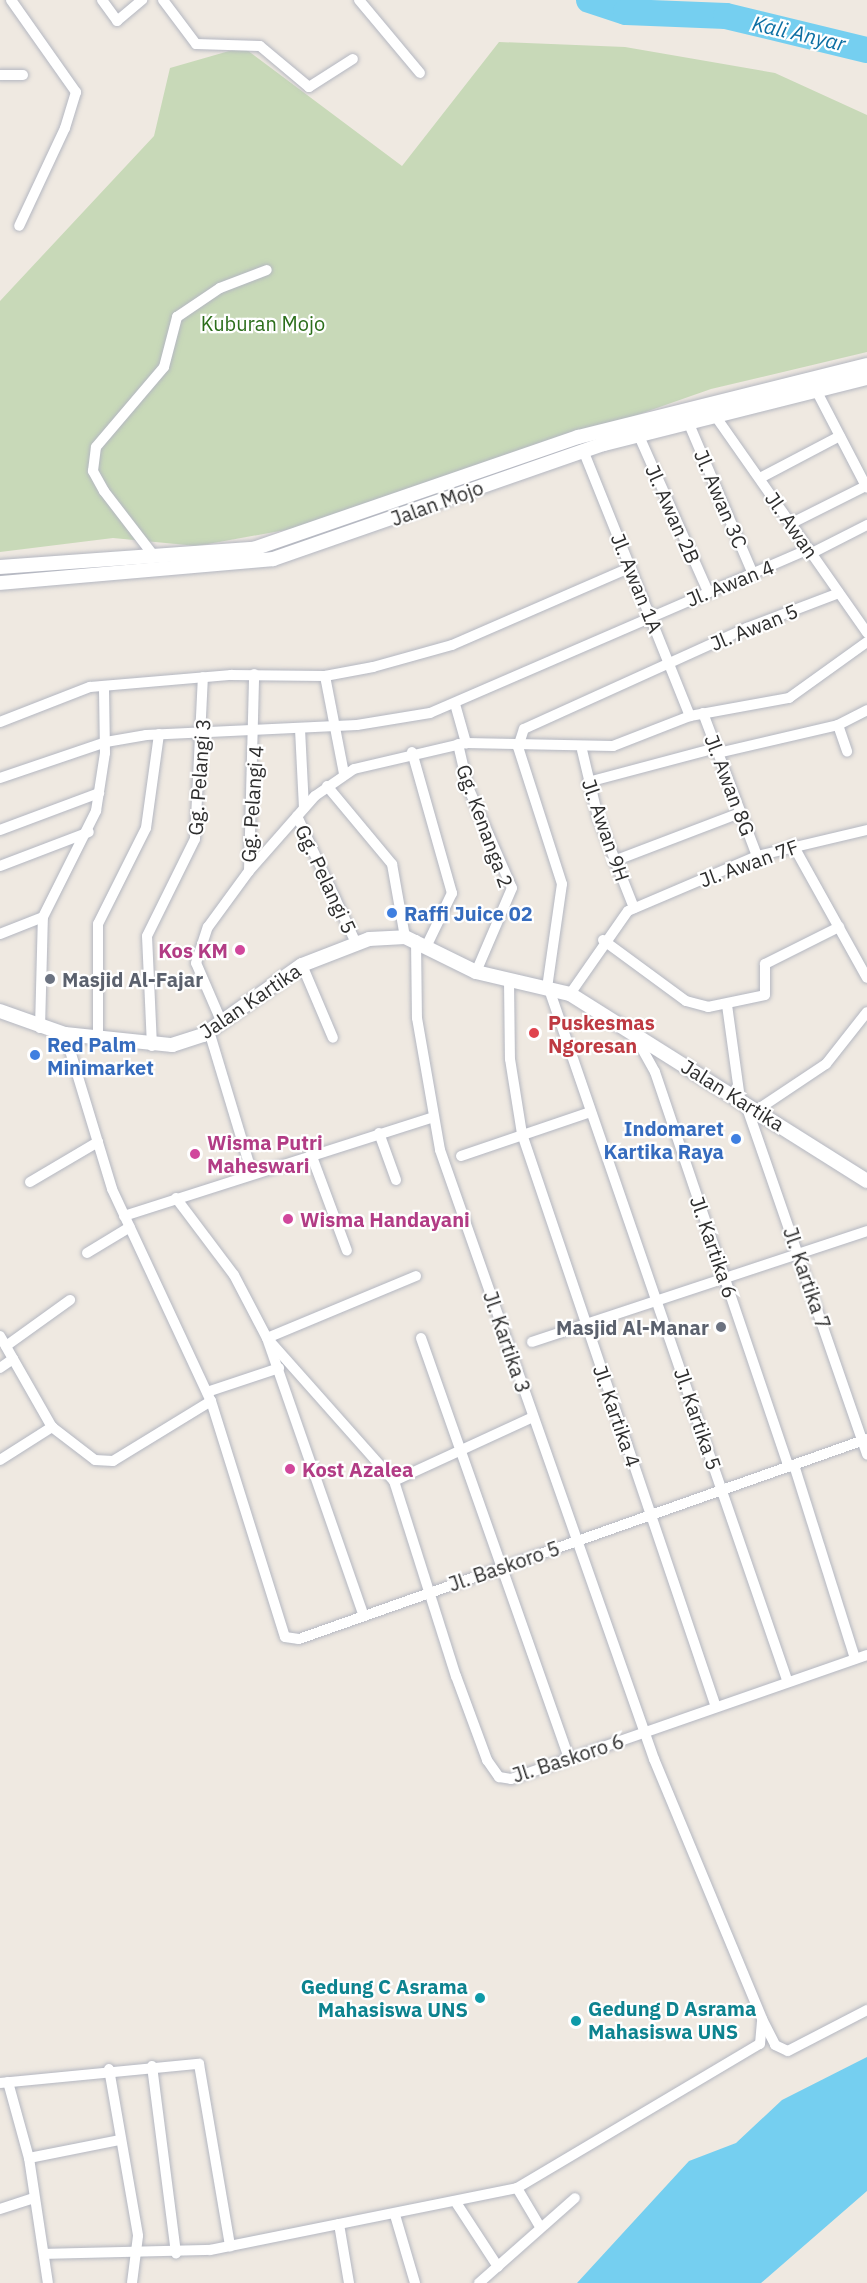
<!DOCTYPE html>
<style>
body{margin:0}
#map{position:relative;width:867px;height:2283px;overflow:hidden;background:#efe9e1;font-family:"IBM Plex Sans",sans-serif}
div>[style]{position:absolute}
.cemetery>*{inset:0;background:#c8d9b8}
.water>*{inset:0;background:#75cff0}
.river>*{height:26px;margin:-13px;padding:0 13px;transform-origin:13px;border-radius:13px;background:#75cff0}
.roads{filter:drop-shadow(0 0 2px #b4b7c1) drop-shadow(0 0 2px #b4b7c1)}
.minor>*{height:10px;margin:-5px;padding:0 5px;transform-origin:5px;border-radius:5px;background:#fff}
.tertiary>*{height:14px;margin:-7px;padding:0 7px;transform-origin:7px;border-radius:7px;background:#fff}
.dots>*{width:16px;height:16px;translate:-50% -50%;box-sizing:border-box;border:3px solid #fff;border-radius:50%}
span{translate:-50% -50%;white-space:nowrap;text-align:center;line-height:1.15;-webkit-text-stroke:4.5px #fff;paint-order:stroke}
.park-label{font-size:20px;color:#2c6e1b}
.street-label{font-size:20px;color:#2e2e2e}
.shop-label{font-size:20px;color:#366cbe;font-weight:700}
.left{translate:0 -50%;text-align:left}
.right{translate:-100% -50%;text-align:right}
.hotel-label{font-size:20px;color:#b23c85;font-weight:700}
.worship-label{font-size:20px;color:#5b616d;font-weight:700}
.health-label{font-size:20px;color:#be3a42;font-weight:700}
.culture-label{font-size:20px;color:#0d838f;font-weight:700}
.water-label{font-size:21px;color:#0d6fa3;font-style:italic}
</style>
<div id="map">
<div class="cemetery">
<div style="clip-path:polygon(499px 42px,625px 47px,775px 73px,867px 115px,867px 352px,711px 389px,335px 521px,197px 546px,113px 538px,0 552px,0 301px,154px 136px,170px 68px,243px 47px,402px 166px)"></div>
</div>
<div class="water">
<div style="clip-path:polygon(867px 2057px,867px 2191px,761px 2283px,577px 2283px,689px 2161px,736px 2143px,782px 2100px)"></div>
</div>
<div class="river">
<div style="left:589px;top:0;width:39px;rotate:18deg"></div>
<div style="left:626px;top:12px;width:100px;rotate:2.3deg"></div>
<div style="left:726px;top:16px;width:145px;rotate:13.6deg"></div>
</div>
<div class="roads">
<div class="minor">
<div style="left:11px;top:0;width:113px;rotate:54.8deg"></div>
<div style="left:76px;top:92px;width:38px;rotate:107deg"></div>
<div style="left:65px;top:128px;width:108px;rotate:115.1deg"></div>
<div style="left:102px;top:0;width:26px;rotate:54deg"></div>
<div style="left:117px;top:21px;width:33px;rotate:-40deg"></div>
<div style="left:163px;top:0;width:55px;rotate:53.1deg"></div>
<div style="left:196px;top:44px;width:64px;rotate:1.8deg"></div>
<div style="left:260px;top:46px;width:64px;rotate:39.9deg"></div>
<div style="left:309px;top:87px;width:52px;rotate:-32.5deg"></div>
<div style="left:359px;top:0;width:95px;rotate:50.1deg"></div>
<div style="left:0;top:75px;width:23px"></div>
<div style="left:816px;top:390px;width:110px;rotate:62.5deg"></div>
<div style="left:716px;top:417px;width:264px;rotate:55deg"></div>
<div style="left:689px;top:424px;width:163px;rotate:66.9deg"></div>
<div style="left:639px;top:436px;width:171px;rotate:66.1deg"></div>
<div style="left:583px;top:450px;width:287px;rotate:68.1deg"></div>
<div style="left:760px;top:478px;width:90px;rotate:-27.7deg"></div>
<div style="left:792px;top:523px;width:83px;rotate:-26.6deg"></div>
<div style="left:812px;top:553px;width:62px;rotate:-27deg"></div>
<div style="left:154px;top:556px;width:82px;rotate:-127.6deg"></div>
<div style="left:104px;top:491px;width:23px;rotate:-119deg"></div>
<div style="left:93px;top:471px;width:24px;rotate:-83deg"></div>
<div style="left:96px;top:447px;width:105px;rotate:-49.6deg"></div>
<div style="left:164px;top:367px;width:52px;rotate:-75.4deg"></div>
<div style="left:177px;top:317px;width:52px;rotate:-34deg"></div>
<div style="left:220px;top:288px;width:50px;rotate:-21deg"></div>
<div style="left:325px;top:676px;width:100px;rotate:79deg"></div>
<div style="left:455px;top:704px;width:41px;rotate:74.2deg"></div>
<div style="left:703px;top:713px;width:153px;rotate:69.3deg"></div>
<div style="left:0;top:722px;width:97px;rotate:-21.3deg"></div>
<div style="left:90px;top:687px;width:142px;rotate:-4.9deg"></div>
<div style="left:231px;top:675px;width:94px;rotate:0.6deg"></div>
<div style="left:325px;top:676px;width:49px;rotate:-10.6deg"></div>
<div style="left:373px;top:667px;width:82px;rotate:-15.6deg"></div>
<div style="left:452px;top:645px;width:195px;rotate:-23.5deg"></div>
<div style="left:838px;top:725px;width:28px;rotate:71deg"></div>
<div style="left:300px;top:729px;width:79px;rotate:87.1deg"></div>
<div style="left:458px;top:744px;width:44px;rotate:76.9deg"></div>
<div style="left:468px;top:787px;width:110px;rotate:66.5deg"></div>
<div style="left:512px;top:888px;width:91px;rotate:113.2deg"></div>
<div style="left:582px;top:750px;width:69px;rotate:76.6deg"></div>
<div style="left:598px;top:817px;width:98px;rotate:68.4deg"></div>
<div style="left:412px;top:752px;width:147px;rotate:74.2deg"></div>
<div style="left:452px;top:893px;width:58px;rotate:115.7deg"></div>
<div style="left:718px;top:753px;width:123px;rotate:-13.1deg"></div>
<div style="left:838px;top:725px;width:33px;rotate:-27deg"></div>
<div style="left:0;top:778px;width:112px;rotate:-18.8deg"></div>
<div style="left:106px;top:742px;width:41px;rotate:-9.9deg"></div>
<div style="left:146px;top:735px;width:211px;rotate:-2.7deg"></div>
<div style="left:357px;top:725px;width:74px;rotate:-9.3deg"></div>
<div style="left:430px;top:713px;width:413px;rotate:-23.4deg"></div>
<div style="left:588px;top:782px;width:132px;rotate:-14.9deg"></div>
<div style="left:327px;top:786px;width:102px;rotate:50.2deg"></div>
<div style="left:392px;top:864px;width:74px;rotate:79.9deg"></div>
<div style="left:297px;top:816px;width:140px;rotate:65.1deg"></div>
<div style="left:0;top:830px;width:106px;rotate:-20.5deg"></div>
<div style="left:793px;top:845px;width:152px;rotate:60.9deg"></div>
<div style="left:614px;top:861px;width:135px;rotate:-20.9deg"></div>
<div style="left:0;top:866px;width:95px;rotate:-20.9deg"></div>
<div style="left:249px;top:871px;width:100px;rotate:-48.7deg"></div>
<div style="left:315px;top:796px;width:47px;rotate:-34.7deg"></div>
<div style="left:354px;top:769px;width:115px;rotate:-13.1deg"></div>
<div style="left:466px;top:743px;width:147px;rotate:1.2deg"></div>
<div style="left:613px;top:746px;width:83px;rotate:-21.3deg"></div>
<div style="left:690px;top:716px;width:101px;rotate:-10.3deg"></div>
<div style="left:789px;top:698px;width:96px;rotate:-35.7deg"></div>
<div style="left:0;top:934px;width:46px;rotate:-21.6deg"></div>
<div style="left:416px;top:940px;width:78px;rotate:89.3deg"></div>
<div style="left:417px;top:1018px;width:134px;rotate:80.1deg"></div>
<div style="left:440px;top:1150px;width:646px;rotate:70.64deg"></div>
<div style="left:654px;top:1759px;width:282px;rotate:67.4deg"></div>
<div style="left:762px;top:2019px;width:29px;rotate:63deg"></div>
<div style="left:775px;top:2045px;width:14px;rotate:25deg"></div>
<div style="left:788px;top:2051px;width:89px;rotate:-27.4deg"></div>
<div style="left:603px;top:940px;width:103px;rotate:36.3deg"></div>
<div style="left:686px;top:1001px;width:23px;rotate:15deg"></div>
<div style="left:708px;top:1007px;width:58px;rotate:-11.9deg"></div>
<div style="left:765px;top:995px;width:31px;rotate:-90deg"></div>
<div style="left:765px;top:964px;width:83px;rotate:-26.6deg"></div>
<div style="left:302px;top:965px;width:79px;rotate:67deg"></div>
<div style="left:509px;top:981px;width:78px;rotate:89.3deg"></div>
<div style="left:510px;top:1059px;width:76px;rotate:80.9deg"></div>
<div style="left:522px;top:1134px;width:605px;rotate:71.3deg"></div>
<div style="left:547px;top:988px;width:105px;rotate:-81.8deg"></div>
<div style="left:562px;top:884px;width:144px;rotate:-107.8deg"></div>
<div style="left:518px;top:747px;width:19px;rotate:-72deg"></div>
<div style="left:524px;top:729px;width:245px;rotate:-24.4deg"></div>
<div style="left:747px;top:628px;width:98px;rotate:-20.8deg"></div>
<div style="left:549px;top:989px;width:731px;rotate:70.99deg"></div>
<div style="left:570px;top:994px;width:101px;rotate:-55.1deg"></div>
<div style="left:628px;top:911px;width:140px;rotate:-23.1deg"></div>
<div style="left:757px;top:856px;width:113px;rotate:-13.3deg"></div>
<div style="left:727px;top:1005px;width:95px;rotate:82.1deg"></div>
<div style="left:222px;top:1023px;width:65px;rotate:-113.4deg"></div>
<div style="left:196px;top:963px;width:38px;rotate:-72deg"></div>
<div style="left:208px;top:927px;width:69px;rotate:-53.8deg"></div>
<div style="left:249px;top:871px;width:197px;rotate:-88.5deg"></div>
<div style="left:40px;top:1028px;width:111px;rotate:-88.5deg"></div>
<div style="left:43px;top:917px;width:119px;rotate:-63.4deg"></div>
<div style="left:96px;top:811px;width:59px;rotate:-81.2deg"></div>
<div style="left:105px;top:753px;width:67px;rotate:-90.9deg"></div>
<div style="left:209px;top:1031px;width:148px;rotate:73.2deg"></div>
<div style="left:65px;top:1034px;width:162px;rotate:73.1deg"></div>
<div style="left:112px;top:1189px;width:234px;rotate:65deg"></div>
<div style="left:211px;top:1401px;width:247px;rotate:72.6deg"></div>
<div style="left:285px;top:1637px;width:14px;rotate:8deg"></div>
<div style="left:299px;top:1639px;width:602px;rotate:-19.4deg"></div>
<div style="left:635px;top:1036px;width:41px;rotate:60.9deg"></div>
<div style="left:655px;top:1072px;width:417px;rotate:71.3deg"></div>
<div style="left:98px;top:1039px;width:115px;rotate:-90deg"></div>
<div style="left:98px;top:924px;width:107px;rotate:-63.4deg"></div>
<div style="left:146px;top:828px;width:95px;rotate:-82.1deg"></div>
<div style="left:152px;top:1046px;width:110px;rotate:-92.6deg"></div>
<div style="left:147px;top:936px;width:108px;rotate:-63.7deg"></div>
<div style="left:195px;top:839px;width:162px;rotate:-87.2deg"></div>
<div style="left:745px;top:1102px;width:373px;rotate:70.9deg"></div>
<div style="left:757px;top:1110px;width:83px;rotate:-33.7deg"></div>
<div style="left:826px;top:1064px;width:66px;rotate:-51.7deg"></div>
<div style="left:379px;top:1133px;width:50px;rotate:70.1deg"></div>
<div style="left:311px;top:1154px;width:103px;rotate:69.6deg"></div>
<div style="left:461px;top:1156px;width:136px;rotate:-18.8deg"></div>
<div style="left:30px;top:1182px;width:79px;rotate:-30.5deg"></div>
<div style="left:176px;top:1198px;width:96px;rotate:53deg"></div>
<div style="left:234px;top:1275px;width:71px;rotate:62.4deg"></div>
<div style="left:267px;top:1338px;width:294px;rotate:70.8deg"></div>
<div style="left:124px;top:1216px;width:322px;rotate:-17.7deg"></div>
<div style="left:87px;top:1253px;width:50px;rotate:-31.2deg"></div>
<div style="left:416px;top:1276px;width:161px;rotate:157.4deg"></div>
<div style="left:267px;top:1338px;width:191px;rotate:48.4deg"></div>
<div style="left:394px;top:1481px;width:205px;rotate:72.4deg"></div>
<div style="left:456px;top:1676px;width:90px;rotate:69.7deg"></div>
<div style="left:487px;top:1760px;width:21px;rotate:55deg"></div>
<div style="left:499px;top:1777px;width:12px;rotate:9deg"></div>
<div style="left:511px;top:1779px;width:377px;rotate:-19.2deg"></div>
<div style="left:0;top:1336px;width:105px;rotate:60.3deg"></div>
<div style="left:52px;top:1427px;width:54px;rotate:37.5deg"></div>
<div style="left:95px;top:1460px;width:18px;rotate:3deg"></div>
<div style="left:113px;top:1461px;width:115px;rotate:-31.5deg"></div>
<div style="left:421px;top:1338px;width:446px;rotate:70.6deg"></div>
<div style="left:532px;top:1342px;width:353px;rotate:-18.3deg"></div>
<div style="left:6px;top:1346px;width:79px;rotate:-35.7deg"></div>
<div style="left:0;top:1368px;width:16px;rotate:-35deg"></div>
<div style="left:207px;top:1392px;width:76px;rotate:-18.4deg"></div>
<div style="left:0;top:1460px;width:62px;rotate:-32.4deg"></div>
<div style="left:794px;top:1465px;width:203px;rotate:72.5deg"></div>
<div style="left:394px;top:1481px;width:153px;rotate:-24.7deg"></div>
<div style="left:152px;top:2066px;width:189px;rotate:82.7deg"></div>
<div style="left:109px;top:2069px;width:169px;rotate:80.1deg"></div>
<div style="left:138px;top:2236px;width:47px;rotate:97.3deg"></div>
<div style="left:8px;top:2082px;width:79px;rotate:74.6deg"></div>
<div style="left:29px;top:2158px;width:126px;rotate:81.4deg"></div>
<div style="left:0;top:2083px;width:200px;rotate:-5.5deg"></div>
<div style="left:199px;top:2064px;width:185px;rotate:80.3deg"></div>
<div style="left:29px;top:2158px;width:93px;rotate:-11.2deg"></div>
<div style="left:517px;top:2188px;width:43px;rotate:59.3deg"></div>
<div style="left:457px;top:2204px;width:75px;rotate:56.9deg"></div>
<div style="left:0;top:2209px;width:36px;rotate:-18deg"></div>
<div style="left:395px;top:2215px;width:71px;rotate:73.6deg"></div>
<div style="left:339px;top:2224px;width:60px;rotate:80.4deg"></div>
<div style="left:45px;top:2254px;width:165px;rotate:-1.4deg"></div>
<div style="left:210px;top:2250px;width:313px;rotate:-11.4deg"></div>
<div style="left:517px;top:2188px;width:282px;rotate:-30.7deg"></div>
<div style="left:760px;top:2044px;width:22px;rotate:-85deg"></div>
<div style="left:479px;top:2283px;width:128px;rotate:-41.5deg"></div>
</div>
<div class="tertiary">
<div style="left:0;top:567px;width:254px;rotate:-4.1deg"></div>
<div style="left:253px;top:549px;width:344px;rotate:-19deg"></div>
<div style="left:578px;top:437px;width:298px;rotate:-14deg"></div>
<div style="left:0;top:583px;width:274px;rotate:-5deg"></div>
<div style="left:273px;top:559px;width:350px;rotate:-19.2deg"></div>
<div style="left:604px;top:444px;width:271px;rotate:-14.1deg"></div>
<div style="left:0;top:1011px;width:69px;rotate:19.5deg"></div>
<div style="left:65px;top:1034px;width:108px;rotate:5.9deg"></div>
<div style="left:172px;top:1045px;width:33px;rotate:-18deg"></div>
<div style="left:203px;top:1035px;width:121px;rotate:-35.3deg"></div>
<div style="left:302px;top:965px;width:72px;rotate:-21.2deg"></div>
<div style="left:369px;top:939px;width:36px;rotate:-3deg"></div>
<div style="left:405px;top:937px;width:79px;rotate:26.2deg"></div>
<div style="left:476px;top:972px;width:97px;rotate:13.2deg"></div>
<div style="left:570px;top:994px;width:351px;rotate:32.2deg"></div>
</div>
</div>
<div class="dots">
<div style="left:392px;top:913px;background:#3f7fe0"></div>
<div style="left:240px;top:950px;background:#d1479c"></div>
<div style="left:50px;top:979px;background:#6b7280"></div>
<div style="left:534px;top:1033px;background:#e0444e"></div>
<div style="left:35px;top:1055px;background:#3f7fe0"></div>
<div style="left:736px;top:1139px;background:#3f7fe0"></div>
<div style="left:195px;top:1154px;background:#d1479c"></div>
<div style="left:288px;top:1219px;background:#d1479c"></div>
<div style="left:721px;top:1327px;background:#6b7280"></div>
<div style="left:290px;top:1469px;background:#d1479c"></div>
<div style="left:480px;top:1998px;background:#0f9aa8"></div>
<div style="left:576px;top:2021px;background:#0f9aa8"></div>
</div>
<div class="park-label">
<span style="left:263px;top:323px">Kuburan Mojo</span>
</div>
<div class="street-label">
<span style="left:721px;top:499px;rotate:67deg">Jl. Awan 3C</span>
<span style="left:437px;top:503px;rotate:-20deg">Jalan Mojo</span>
<span style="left:673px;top:514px;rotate:66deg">Jl. Awan 2B</span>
<span style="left:792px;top:525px;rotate:55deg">Jl. Awan</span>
<span style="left:637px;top:583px;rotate:68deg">Jl. Awan 1A</span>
<span style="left:730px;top:583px;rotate:-22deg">Jl. Awan 4</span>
<span style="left:754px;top:627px;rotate:-22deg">Jl. Awan 5</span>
<span style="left:199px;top:777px;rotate:-86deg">Gg. Pelangi 3</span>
<span style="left:730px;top:785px;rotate:69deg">Jl. Awan 8G</span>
<span style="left:252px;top:804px;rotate:-86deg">Gg. Pelangi 4</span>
<span style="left:485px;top:826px;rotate:70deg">Gg. Kenanga 2</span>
<span style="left:606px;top:830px;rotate:71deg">Jl. Awan 9H</span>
<span style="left:749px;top:863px;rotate:-20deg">Jl. Awan 7F</span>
<span style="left:326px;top:879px;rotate:65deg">Gg. Pelangi 5</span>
<span style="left:250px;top:1001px;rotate:-34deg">Jalan Kartika</span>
<span style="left:733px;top:1095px;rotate:32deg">Jalan Kartika</span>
<span style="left:714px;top:1247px;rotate:71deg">Jl. Kartika 6</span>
<span style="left:807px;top:1278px;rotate:71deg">Jl. Kartika 7</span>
<span style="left:507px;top:1342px;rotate:71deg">Jl. Kartika 3</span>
<span style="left:617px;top:1416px;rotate:71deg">Jl. Kartika 4</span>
<span style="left:698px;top:1419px;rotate:71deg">Jl. Kartika 5</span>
<span style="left:504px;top:1566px;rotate:-19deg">Jl. Baskoro 5</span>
<span style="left:568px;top:1758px;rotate:-18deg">Jl. Baskoro 6</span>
</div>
<div class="shop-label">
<span class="left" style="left:404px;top:913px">Raffi Juice 02</span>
<span class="left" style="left:47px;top:1056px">Red Palm<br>Minimarket</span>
<span class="right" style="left:724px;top:1140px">Indomaret<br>Kartika Raya</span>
</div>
<div class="hotel-label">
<span class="right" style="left:228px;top:950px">Kos KM</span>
<span class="left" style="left:207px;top:1154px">Wisma Putri<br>Maheswari</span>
<span class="left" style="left:300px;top:1219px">Wisma Handayani</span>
<span class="left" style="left:302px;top:1469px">Kost Azalea</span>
</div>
<div class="worship-label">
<span class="left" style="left:62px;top:979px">Masjid Al-Fajar</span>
<span class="right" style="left:709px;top:1327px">Masjid Al-Manar</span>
</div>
<div class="health-label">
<span class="left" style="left:548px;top:1034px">Puskesmas<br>Ngoresan</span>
</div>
<div class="culture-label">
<span class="right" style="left:468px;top:1998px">Gedung C Asrama<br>Mahasiswa UNS</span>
<span class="left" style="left:588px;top:2020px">Gedung D Asrama<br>Mahasiswa UNS</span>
</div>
<div class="water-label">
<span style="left:799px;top:33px;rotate:13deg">Kali Anyar</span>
</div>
</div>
